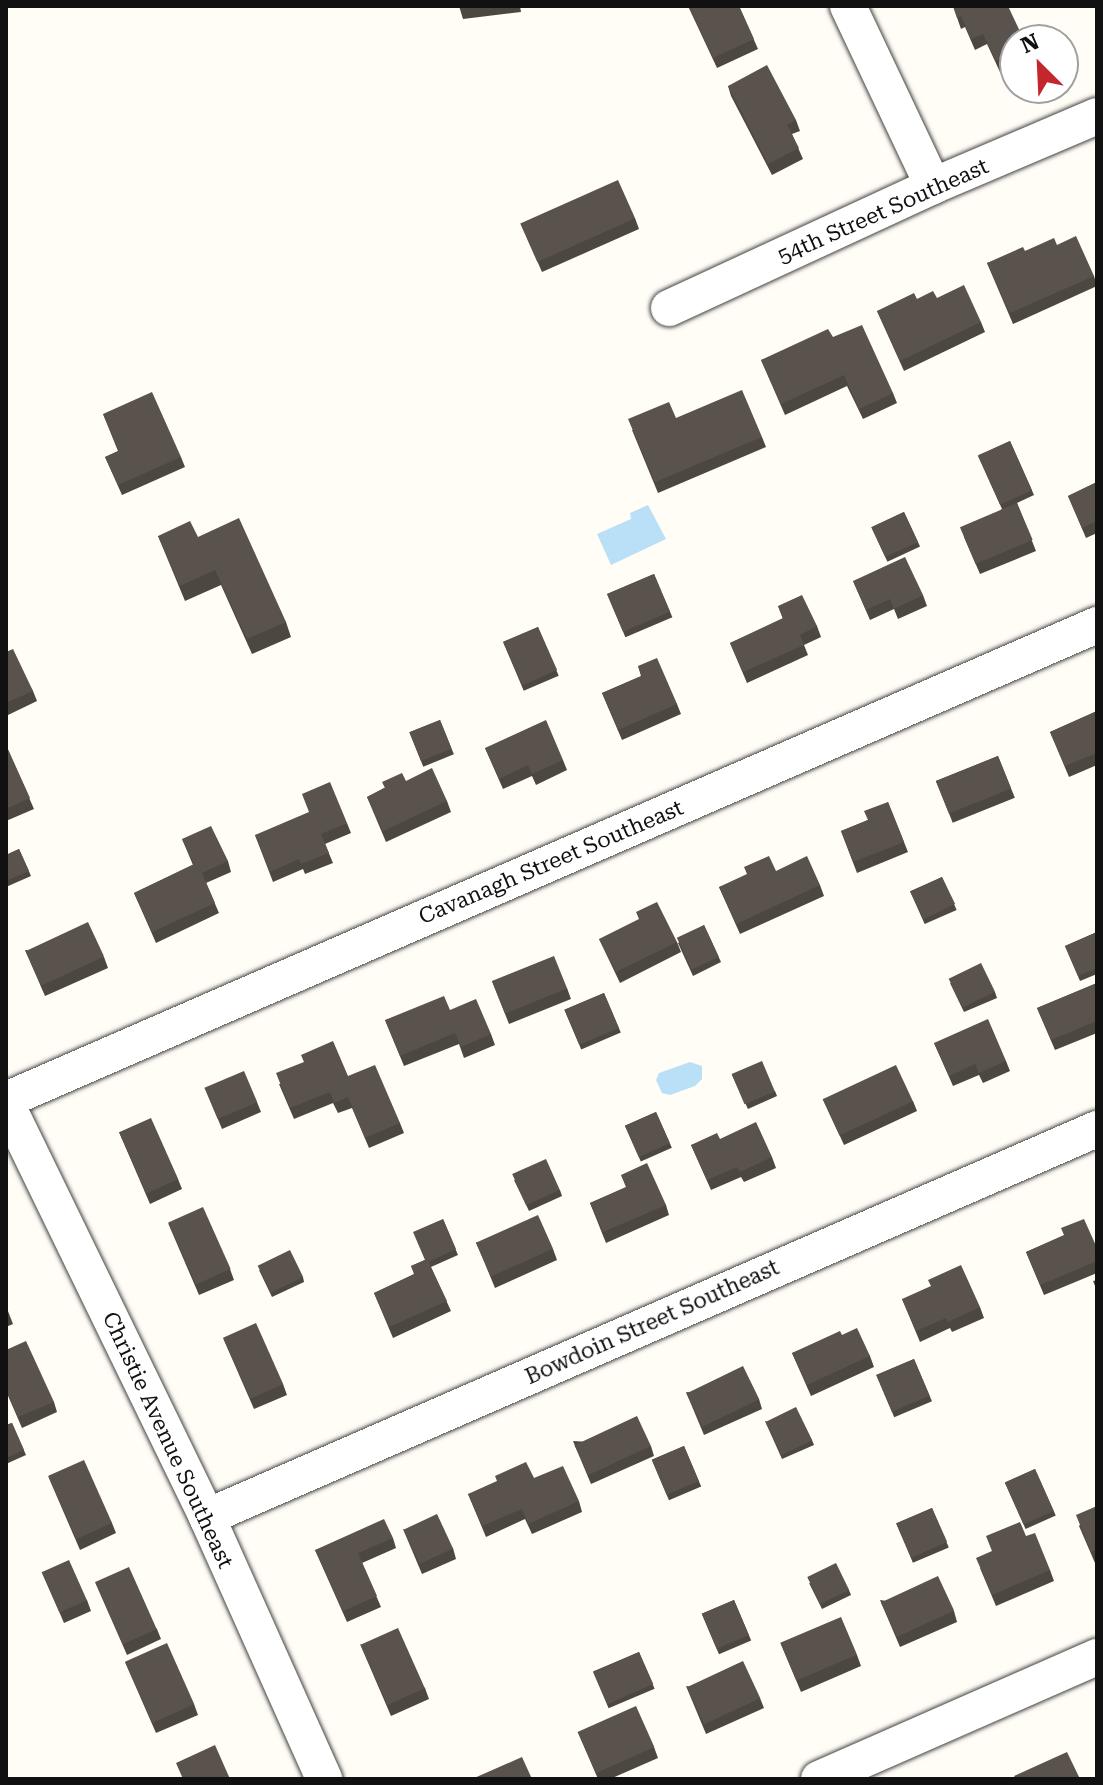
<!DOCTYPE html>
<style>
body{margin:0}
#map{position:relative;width:1103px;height:1785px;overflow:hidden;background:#fffdf5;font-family:"Roboto Serif",serif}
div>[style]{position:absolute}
.water>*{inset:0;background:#b9e0f7}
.roads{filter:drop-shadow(0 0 2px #444) drop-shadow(0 0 2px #444)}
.minor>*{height:36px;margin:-18px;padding:0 18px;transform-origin:18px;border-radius:18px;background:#fff}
.wall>*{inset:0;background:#4d4742;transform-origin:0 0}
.building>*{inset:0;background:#5a524d;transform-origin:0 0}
span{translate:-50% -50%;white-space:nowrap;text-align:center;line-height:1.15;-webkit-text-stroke:8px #fff;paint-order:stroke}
.street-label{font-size:22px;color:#111}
.frame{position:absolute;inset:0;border:8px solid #111;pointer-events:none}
.north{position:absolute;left:999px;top:24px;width:80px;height:80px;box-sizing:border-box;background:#fff;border:2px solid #a0a0a0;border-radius:50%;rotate:336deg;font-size:22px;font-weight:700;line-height:32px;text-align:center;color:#111}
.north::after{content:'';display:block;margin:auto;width:28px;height:36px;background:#c4262e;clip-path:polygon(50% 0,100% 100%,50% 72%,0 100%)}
</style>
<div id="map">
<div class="water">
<div style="clip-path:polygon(648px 505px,666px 539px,611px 565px,597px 534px,631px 519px,630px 513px)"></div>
<div style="clip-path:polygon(690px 1062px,702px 1066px,702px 1079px,695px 1086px,670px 1095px,662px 1093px,656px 1080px,659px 1073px)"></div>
</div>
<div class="roads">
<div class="minor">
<div style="left:848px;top:6px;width:199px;rotate:64.7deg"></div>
<div style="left:669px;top:308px;width:291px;rotate:-24.8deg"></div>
<div style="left:933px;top:186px;width:178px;rotate:-23.1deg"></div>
<div style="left:6px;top:1100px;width:1190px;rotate:-23.53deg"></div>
<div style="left:6px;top:1103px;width:460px;rotate:64.1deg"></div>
<div style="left:207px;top:1517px;width:287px;rotate:65.9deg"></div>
<div style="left:207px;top:1517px;width:971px;rotate:-23.56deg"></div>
<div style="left:819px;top:1779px;width:304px;rotate:-23.7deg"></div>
</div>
</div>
<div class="wall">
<div style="clip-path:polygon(459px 6px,520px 6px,521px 12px,463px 19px)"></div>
<div style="clip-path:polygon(688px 6px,739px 6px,758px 49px,717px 68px)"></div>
<div style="clip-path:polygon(953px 6px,1015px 40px,1015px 65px,1000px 72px,987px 44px,975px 50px,965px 27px,961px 29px)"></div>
<div style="clip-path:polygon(728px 86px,796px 120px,800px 131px,792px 134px,803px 159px,772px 175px,731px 96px)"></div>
<div style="clip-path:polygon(635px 218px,639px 229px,542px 272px,521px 224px)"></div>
<div style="clip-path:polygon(1057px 245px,1094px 276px,1097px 286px,1013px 324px,987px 263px,1025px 251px)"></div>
<div style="clip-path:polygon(937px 298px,981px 322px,985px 332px,904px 371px,877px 311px,917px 299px)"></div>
<div style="clip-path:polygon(833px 337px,893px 393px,897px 403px,863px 419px,847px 386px,785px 415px,761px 360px)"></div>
<div style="clip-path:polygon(103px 414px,181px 457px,185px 467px,122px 495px,105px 457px,118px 451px)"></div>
<div style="clip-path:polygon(676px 418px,762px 437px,766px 447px,658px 493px,632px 430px)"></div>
<div style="clip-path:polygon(1010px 441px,1034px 495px,1017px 503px,1036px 551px,980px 574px,964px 537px,1002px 509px,978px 456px)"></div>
<div style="clip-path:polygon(1097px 482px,1097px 533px,1086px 538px,1068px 496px)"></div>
<div style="left:904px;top:512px;width:38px;height:36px;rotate:65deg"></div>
<div style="clip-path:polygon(158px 536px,198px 537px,286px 622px,291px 637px,252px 654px,221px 585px,185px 601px)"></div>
<div style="left:654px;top:574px;width:47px;height:51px;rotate:67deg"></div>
<div style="clip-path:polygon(853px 581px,923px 595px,927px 606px,898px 619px,894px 609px,870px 620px)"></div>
<div style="clip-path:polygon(778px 606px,817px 626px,821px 637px,804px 645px,808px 655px,747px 683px,730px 643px,783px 619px)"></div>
<div style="left:538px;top:627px;width:53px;height:38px;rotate:67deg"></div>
<div style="clip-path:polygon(6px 652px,33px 691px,37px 701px,6px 716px)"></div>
<div style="clip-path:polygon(638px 666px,677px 704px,681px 714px,622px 740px,602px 693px,641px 676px)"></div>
<div style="clip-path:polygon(1097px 711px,1097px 765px,1069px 777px,1050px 732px)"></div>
<div style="left:440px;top:720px;width:37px;height:33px;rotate:68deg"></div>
<div style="clip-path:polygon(6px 745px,34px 809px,6px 821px)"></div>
<div style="clip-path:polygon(485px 748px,563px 760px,567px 770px,536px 785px,532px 776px,503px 789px)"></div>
<div style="left:998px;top:756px;width:45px;height:67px;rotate:68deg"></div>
<div style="clip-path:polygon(406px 781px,447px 801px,451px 812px,386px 842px,367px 797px,384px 788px)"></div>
<div style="clip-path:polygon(888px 802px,908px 852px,857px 873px,841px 831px,868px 820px)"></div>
<div style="clip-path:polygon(347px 823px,351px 833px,325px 844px,333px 863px,305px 874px,303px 869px,273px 882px,255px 835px)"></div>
<div style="clip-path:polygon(182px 839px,228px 861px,231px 872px,206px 883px,219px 913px,156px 943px,134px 893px,193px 865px)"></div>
<div style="clip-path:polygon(19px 849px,31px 876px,6px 887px,6px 855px)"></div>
<div style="clip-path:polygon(776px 871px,820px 885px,824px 896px,740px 934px,719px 887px)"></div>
<div style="left:942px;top:877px;width:36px;height:35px;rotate:66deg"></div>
<div style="clip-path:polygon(704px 925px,721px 962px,693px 976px,678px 943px)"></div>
<div style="clip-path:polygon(1097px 932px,1097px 974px,1080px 981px,1065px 946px)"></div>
<div style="clip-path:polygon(599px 939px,677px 942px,681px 952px,620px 983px)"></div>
<div style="clip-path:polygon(25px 950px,104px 957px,108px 968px,45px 996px)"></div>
<div style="clip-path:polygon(492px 981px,567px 988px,571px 999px,509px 1024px)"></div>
<div style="clip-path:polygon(950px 983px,995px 992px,997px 998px,964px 1012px)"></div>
<div style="clip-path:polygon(1097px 983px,1097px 1033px,1055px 1050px,1037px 1008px)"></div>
<div style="left:604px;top:993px;width:43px;height:43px;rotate:67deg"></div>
<div style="clip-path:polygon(450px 1010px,491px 1034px,495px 1045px,464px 1058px,459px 1044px,404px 1066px,385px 1020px)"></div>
<div style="clip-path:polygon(934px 1043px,1006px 1061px,1010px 1071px,983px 1083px,979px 1075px,953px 1086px)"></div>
<div style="clip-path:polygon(732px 1075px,775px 1091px,777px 1096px,748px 1109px)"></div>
<div style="clip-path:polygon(348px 1076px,400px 1123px,404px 1133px,369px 1148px,352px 1108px,338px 1113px,333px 1103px,294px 1119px,279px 1084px)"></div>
<div style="clip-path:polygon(205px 1088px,257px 1102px,261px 1112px,222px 1129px)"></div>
<div style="clip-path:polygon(823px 1099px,913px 1101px,917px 1111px,844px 1145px)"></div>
<div style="left:656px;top:1112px;width:39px;height:34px;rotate:66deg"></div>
<div style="clip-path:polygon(119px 1132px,178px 1179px,182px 1189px,150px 1204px)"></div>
<div style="clip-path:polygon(720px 1139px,772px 1157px,776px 1168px,744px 1182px,741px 1177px,711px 1190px,691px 1145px)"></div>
<div style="clip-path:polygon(621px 1175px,666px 1205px,669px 1215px,606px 1243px,590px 1203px,626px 1187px)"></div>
<div style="clip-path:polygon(514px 1180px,560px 1190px,562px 1196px,529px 1211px)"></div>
<div style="clip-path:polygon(443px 1219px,458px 1255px,431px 1267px,451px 1311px,393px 1338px,374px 1293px,414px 1274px,411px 1266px,425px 1260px)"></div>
<div style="clip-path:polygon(168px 1223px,230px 1269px,234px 1280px,199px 1295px)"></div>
<div style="clip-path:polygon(1063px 1236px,1097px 1248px,1097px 1273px,1044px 1295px,1026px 1252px)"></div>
<div style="clip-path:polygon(476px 1242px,553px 1249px,557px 1260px,495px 1288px)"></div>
<div style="clip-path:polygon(259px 1270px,303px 1277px,304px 1282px,272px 1297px)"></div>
<div style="clip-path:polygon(902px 1299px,980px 1307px,984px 1318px,952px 1332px,950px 1328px,920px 1342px)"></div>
<div style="clip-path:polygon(6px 1306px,13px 1324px,6px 1327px)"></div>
<div style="clip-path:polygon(842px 1335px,870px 1356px,874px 1367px,811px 1396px,792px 1353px)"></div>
<div style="clip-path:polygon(223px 1338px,283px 1384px,287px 1395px,254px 1409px)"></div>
<div style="clip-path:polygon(6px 1350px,54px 1402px,57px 1412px,22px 1428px,6px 1391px)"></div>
<div style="left:914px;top:1359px;width:46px;height:41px;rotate:67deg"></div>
<div style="clip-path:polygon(686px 1392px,759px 1399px,762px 1409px,704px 1435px)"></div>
<div style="clip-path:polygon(765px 1421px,812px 1440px,814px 1445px,782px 1459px)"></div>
<div style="clip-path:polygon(12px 1423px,26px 1455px,6px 1464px,6px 1425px)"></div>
<div style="clip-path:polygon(573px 1441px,651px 1446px,654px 1456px,591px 1484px)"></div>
<div style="left:684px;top:1446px;width:44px;height:35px;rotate:67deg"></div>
<div style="left:1035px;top:1469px;width:51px;height:33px;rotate:66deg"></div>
<div style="clip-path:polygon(48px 1476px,112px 1523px,116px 1533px,80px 1550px)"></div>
<div style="clip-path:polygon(534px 1478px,579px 1501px,582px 1512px,532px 1534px,525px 1519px,486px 1537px,468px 1494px)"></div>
<div style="clip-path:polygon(1097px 1506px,1097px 1562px,1095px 1563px,1079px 1526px)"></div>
<div style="left:932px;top:1508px;width:43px;height:39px;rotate:67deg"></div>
<div style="clip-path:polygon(403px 1529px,453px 1548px,456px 1559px,422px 1574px)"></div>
<div style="clip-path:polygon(393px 1538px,396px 1548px,362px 1563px,381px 1607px,347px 1622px,315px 1550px)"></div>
<div style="clip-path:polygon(980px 1568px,1050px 1570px,1054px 1581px,996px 1606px)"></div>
<div style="clip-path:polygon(42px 1572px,87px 1600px,91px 1611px,64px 1623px)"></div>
<div style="clip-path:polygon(95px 1582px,157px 1629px,161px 1639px,127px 1655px)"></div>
<div style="clip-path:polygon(809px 1583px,849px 1590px,851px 1595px,822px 1609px)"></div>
<div style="left:734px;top:1600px;width:44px;height:35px;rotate:67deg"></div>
<div style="clip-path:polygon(880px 1600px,954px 1611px,957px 1622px,900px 1647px)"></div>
<div style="clip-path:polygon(360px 1644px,425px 1688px,429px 1699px,391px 1716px)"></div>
<div style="clip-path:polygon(781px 1644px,857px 1655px,861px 1666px,801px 1692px)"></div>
<div style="left:639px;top:1652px;width:40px;height:50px;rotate:67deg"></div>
<div style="clip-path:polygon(125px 1662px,194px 1704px,198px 1715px,156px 1733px)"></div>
<div style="clip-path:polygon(686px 1686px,760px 1698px,764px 1708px,706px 1734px)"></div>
<div style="clip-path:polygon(578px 1732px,654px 1747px,658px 1758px,610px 1779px,598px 1779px)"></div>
</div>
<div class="building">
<div style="clip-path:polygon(459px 6px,480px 6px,459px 8px)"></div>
<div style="clip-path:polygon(689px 6px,739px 6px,754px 39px,713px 58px)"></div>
<div style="clip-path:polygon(953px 6px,1008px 6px,1024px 40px,1015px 40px,1015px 53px,996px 61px,983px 34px,971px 39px,961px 16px,957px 18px)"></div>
<div style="clip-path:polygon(767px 65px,796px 120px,787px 125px,799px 148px,768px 164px,728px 86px)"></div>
<div style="left:618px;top:180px;width:42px;height:107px;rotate:66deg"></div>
<div style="clip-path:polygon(1076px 236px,1094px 276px,1010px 313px,987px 263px,1023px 247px,1025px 251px,1054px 238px,1057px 245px)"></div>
<div style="clip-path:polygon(964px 285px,981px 322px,900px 361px,877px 311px,914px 293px,917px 299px,933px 291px,937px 298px)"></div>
<div style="clip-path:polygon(862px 325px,893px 393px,859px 409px,844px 375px,781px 404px,761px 360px,828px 329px,833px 337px)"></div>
<div style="clip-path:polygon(742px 390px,762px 437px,655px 482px,628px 419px,669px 402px,676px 418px)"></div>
<div style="clip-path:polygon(152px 392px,181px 457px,118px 485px,105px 457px,119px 451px,103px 414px)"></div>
<div style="left:1010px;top:441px;width:54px;height:35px;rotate:66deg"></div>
<div style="clip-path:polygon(1097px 482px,1097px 521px,1082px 528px,1068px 496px)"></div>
<div style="left:1017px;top:503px;width:40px;height:62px;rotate:67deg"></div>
<div style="left:904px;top:512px;width:33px;height:36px;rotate:65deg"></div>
<div style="clip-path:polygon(239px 518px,286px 622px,247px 639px,215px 570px,180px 586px,158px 536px,190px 521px,198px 537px)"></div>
<div style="clip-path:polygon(905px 557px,923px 595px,894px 609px,890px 599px,866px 610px,853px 581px)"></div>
<div style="left:654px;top:574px;width:41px;height:51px;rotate:67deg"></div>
<div style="clip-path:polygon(802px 595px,817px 626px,800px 635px,804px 645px,743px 672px,730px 643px,783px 618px,778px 606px)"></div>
<div style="left:538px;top:627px;width:47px;height:38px;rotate:66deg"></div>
<div style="clip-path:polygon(13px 649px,33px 691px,6px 703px,6px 652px)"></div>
<div style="clip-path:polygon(657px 658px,677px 704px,618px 730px,602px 693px,642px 676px,638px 666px)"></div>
<div style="clip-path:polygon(1097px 711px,1097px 753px,1065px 766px,1050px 732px)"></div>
<div style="left:440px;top:720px;width:31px;height:33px;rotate:68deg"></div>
<div style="clip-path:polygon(546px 720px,563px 760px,532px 774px,528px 765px,499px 779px,485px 748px)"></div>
<div style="clip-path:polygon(6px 745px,30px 798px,6px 809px)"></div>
<div style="left:998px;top:756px;width:35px;height:67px;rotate:68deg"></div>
<div style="clip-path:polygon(432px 768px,447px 801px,383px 831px,367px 797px,385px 788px,382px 782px,402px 773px,406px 781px)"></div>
<div style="clip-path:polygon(330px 782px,347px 823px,321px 834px,329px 853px,301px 864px,299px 859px,270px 872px,255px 835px,309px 812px,302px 794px)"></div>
<div style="clip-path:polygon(888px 802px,904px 842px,853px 862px,841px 831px,868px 820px,864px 811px)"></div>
<div style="clip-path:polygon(211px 826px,228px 861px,202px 873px,215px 903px,152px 932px,134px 893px,194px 864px,182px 839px)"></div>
<div style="clip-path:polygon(19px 849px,29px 871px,6px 881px,6px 855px)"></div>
<div style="clip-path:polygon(769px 856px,776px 871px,807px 856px,820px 885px,736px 924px,719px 887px,747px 874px,744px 867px)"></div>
<div style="left:942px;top:877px;width:30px;height:35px;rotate:64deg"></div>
<div style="clip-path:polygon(657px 902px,677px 942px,616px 972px,599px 939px,639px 919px,636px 912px)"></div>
<div style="left:88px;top:922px;width:38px;height:69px;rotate:65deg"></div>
<div style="left:704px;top:925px;width:35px;height:30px;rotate:65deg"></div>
<div style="clip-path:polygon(1097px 932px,1097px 968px,1078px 976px,1065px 946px)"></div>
<div style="left:554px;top:956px;width:35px;height:67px;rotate:68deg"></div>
<div style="left:981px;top:963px;width:32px;height:36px;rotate:64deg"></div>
<div style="clip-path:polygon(1097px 983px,1097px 1021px,1051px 1040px,1037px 1008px)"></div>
<div style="left:604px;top:993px;width:38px;height:43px;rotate:67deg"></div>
<div style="clip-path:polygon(444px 996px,450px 1010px,476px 999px,491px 1034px,461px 1047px,455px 1033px,400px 1056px,385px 1020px)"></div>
<div style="clip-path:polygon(988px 1019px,1006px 1061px,979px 1073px,975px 1064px,949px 1076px,934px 1043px)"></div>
<div style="clip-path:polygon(333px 1041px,348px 1076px,375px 1065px,400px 1123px,365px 1138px,348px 1097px,334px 1103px,330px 1092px,290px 1108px,276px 1073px,304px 1062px,301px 1055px)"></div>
<div style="left:762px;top:1061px;width:33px;height:33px;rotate:67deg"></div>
<div style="left:896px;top:1065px;width:40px;height:81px;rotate:65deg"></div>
<div style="left:244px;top:1071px;width:34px;height:43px;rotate:67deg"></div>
<div style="left:656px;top:1112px;width:34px;height:34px;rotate:66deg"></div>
<div style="left:151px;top:1118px;width:67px;height:35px;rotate:66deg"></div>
<div style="clip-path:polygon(756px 1122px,772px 1157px,740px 1172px,737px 1167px,707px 1180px,691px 1145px,717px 1133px,720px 1139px)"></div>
<div style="left:546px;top:1159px;width:34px;height:37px;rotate:66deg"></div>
<div style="clip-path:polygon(647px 1163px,666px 1205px,603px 1232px,590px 1203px,627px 1187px,621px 1175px)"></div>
<div style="left:203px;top:1207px;width:68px;height:38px;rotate:66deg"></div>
<div style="left:538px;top:1215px;width:37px;height:68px;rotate:66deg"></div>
<div style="clip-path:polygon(443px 1219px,456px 1249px,428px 1262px,427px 1259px,425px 1260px,413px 1232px)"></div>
<div style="clip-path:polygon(1084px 1219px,1097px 1248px,1097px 1261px,1040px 1285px,1026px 1252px,1064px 1235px,1061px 1228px)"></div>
<div style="left:290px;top:1250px;width:30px;height:36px;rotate:64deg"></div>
<div style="clip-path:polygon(427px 1259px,447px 1301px,389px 1327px,374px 1293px,415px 1274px,411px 1266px)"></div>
<div style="clip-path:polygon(961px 1265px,980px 1307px,948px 1322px,946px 1318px,916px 1331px,902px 1299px,931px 1286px,928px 1280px)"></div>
<div style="clip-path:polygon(1097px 1280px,1097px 1291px,1093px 1281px)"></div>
<div style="left:256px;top:1323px;width:67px;height:36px;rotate:66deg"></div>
<div style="clip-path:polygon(857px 1328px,870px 1356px,807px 1385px,792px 1353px,840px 1331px,842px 1335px)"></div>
<div style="clip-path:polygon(26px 1341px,54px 1402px,18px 1417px,6px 1390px,6px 1350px)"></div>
<div style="left:914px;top:1359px;width:40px;height:41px;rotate:67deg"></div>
<div style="left:743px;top:1366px;width:37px;height:63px;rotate:64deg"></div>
<div style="left:796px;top:1407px;width:37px;height:34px;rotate:64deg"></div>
<div style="left:637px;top:1416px;width:33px;height:69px;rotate:65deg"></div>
<div style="clip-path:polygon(12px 1423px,24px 1450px,6px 1458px,6px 1425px)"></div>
<div style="left:684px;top:1446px;width:38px;height:35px;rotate:67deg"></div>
<div style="left:84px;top:1460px;width:69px;height:39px;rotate:66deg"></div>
<div style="clip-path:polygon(526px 1462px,534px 1478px,563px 1466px,579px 1501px,528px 1524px,522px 1509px,482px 1526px,468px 1494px,497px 1481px,495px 1476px)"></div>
<div style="left:1035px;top:1469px;width:46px;height:33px;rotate:66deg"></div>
<div style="clip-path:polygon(1097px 1506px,1097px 1550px,1091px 1552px,1076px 1515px)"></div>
<div style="left:932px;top:1508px;width:37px;height:39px;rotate:66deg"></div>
<div style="left:437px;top:1514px;width:38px;height:37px;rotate:65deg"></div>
<div style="clip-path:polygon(384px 1519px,393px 1538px,358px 1553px,377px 1596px,343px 1611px,315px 1550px)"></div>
<div style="clip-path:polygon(1020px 1522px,1026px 1536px,1035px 1533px,1050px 1570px,992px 1595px,976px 1558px,992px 1551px,986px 1536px)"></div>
<div style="left:69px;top:1560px;width:44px;height:30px;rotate:66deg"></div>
<div style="left:836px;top:1563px;width:30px;height:32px;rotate:64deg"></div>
<div style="left:129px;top:1567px;width:68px;height:37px;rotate:66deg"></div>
<div style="left:938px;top:1576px;width:38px;height:63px;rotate:65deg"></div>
<div style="left:734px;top:1600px;width:38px;height:35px;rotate:67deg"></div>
<div style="left:841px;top:1617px;width:41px;height:66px;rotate:67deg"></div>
<div style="left:398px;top:1628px;width:66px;height:41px;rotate:66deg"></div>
<div style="left:167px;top:1643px;width:67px;height:46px;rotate:66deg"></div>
<div style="left:639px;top:1652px;width:35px;height:50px;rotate:66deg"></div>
<div style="left:743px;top:1661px;width:41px;height:62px;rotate:65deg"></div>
<div style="left:636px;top:1706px;width:45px;height:64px;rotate:66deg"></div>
<div style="clip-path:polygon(215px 1745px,230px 1779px,183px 1779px,176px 1763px)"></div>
<div style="clip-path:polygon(1067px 1752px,1080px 1779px,1016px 1779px,1014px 1776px)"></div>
<div style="clip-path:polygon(522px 1757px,532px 1779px,472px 1779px)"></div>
</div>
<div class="street-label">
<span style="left:883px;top:211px;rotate:-24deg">54th Street Southeast</span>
<span style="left:551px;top:862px;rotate:-23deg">Cavanagh Street Southeast</span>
<span style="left:652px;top:1322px;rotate:-24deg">Bowdoin Street Southeast</span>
<span style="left:168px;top:1440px;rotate:65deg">Christie Avenue Southeast</span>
</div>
<div class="frame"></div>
<div class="north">N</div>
</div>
